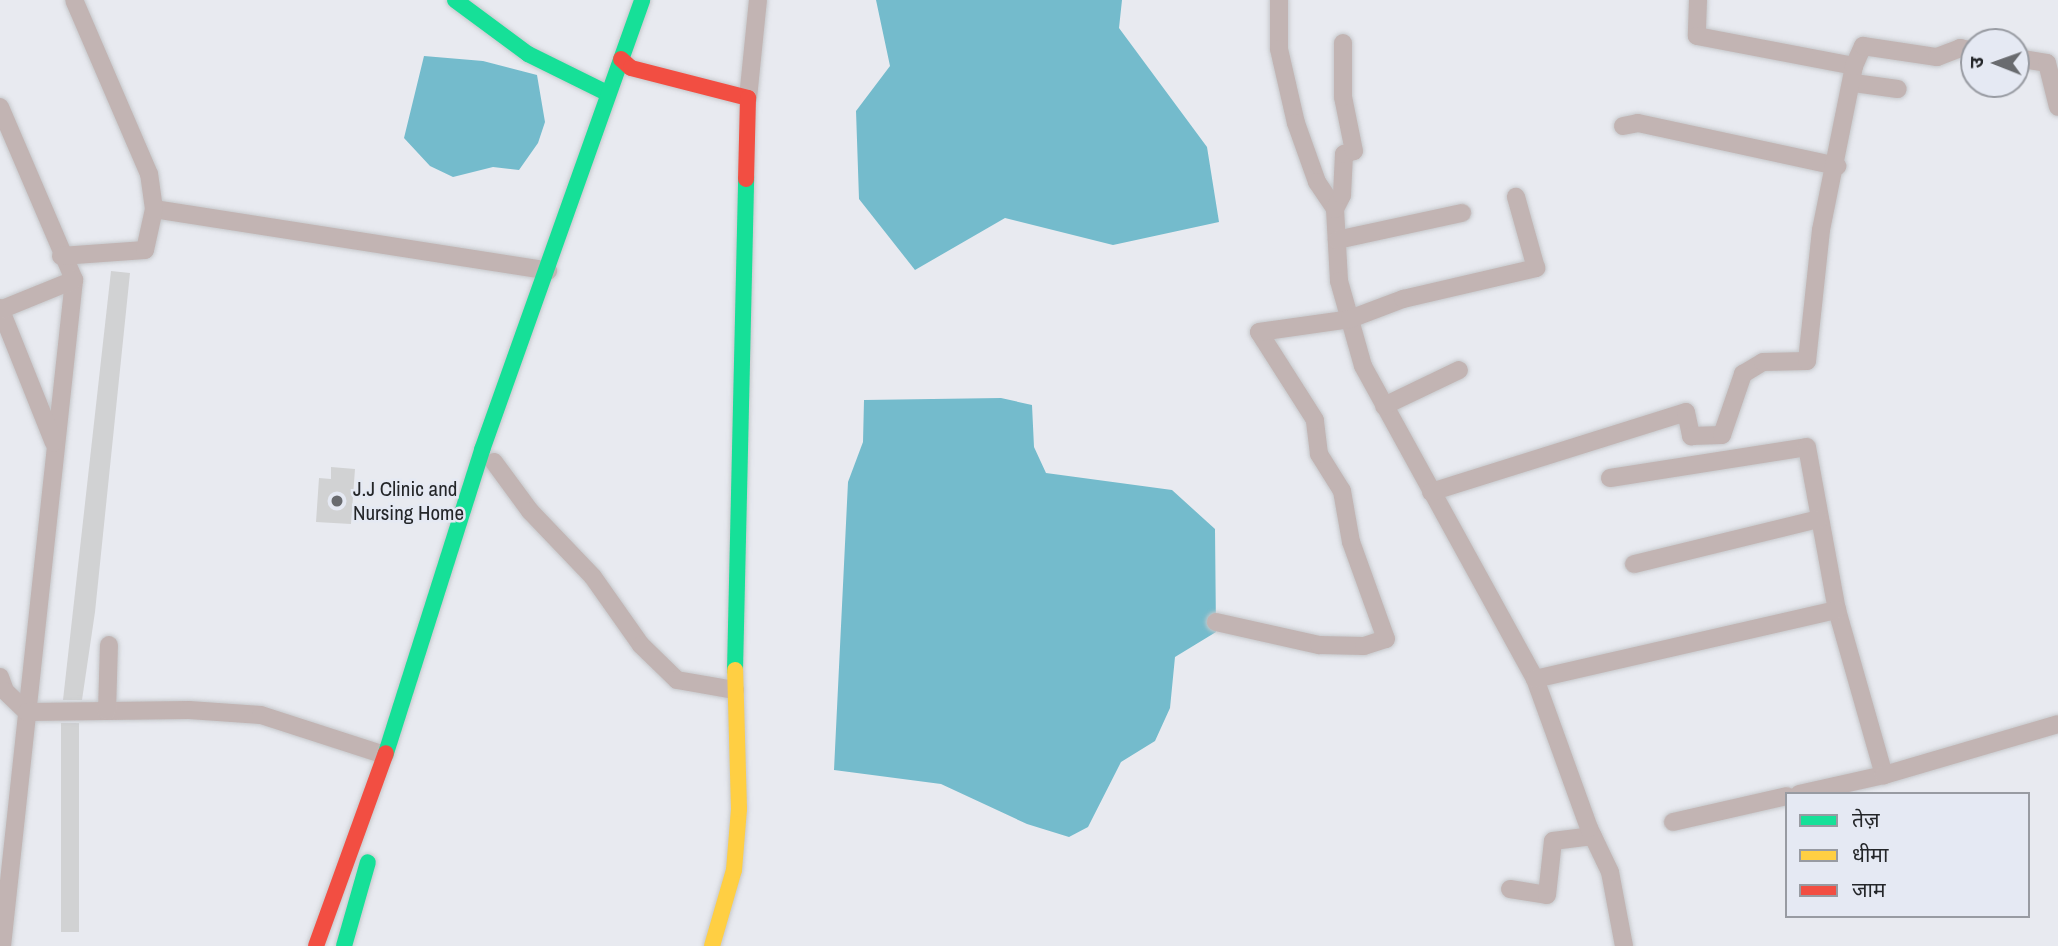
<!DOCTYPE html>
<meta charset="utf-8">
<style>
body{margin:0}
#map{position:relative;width:2058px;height:946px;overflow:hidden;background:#e8eaf0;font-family:"Archivo Narrow","Noto Sans Devanagari",sans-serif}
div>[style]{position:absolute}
.water>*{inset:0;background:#74bbcc}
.building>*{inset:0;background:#d1d2d3;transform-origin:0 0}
.roads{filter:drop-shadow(0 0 2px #c6c8cb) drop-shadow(0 0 2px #c6c8cb)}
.street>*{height:18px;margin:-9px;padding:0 9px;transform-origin:9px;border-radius:9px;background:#c2b4b3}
.fast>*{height:16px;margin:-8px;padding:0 8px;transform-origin:8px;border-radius:8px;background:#16e098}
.slow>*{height:16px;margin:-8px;padding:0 8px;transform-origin:8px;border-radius:8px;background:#ffcf43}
.jam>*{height:16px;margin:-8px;padding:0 8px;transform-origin:8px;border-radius:8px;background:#f24e42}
.dots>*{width:19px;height:19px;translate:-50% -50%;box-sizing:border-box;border:4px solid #e5e9f3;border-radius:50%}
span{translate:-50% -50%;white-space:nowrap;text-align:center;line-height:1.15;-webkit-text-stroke:5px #e5e9f3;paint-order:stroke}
.poi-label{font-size:21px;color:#242629}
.left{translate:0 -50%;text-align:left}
.legend{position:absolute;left:1785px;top:792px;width:245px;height:126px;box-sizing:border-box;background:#e5e9f3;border:2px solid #989ba2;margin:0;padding:9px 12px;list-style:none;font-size:21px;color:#242629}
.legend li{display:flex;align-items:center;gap:14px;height:35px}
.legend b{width:35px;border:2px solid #989ba2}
.north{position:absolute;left:1960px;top:28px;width:70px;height:70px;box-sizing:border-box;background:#e5e9f3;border:2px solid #989ba2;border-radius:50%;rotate:271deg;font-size:19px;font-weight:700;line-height:28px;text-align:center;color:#242629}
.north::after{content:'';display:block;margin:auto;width:24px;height:32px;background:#696b6f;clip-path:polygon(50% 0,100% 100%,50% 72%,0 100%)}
</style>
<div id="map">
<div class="water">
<div style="clip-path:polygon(876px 0,1122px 0,1119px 28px,1207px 147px,1219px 222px,1113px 245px,1005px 218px,915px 270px,859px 199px,856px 111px,890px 66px)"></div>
<div style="clip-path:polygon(424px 56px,483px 61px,537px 75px,545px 122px,538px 143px,519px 170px,493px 167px,453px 177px,430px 166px,404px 138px)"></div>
<div style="clip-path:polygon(1001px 398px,1032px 405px,1034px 447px,1046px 473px,1172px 490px,1215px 529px,1216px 632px,1175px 657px,1170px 708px,1155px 741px,1121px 762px,1088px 827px,1069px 837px,1027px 824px,941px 784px,834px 770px,848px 482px,863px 442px,864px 400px)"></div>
</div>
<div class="building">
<div style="clip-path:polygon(111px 271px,130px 273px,95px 612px,82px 700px,63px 700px)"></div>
<div style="clip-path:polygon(331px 467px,355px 469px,351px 524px,316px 522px,319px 478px,331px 479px)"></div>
<div style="left:61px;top:723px;width:18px;height:209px"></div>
</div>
<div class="roads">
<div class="street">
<div style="left:1279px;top:0;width:49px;rotate:90deg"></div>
<div style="left:1279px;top:49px;width:76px;rotate:77.1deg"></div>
<div style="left:1296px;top:123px;width:63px;rotate:70.4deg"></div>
<div style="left:1317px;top:182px;width:32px;rotate:56deg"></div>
<div style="left:1335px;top:209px;width:72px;rotate:86.8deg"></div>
<div style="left:1339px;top:281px;width:88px;rotate:74.2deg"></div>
<div style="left:1363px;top:366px;width:357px;rotate:61.2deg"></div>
<div style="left:1698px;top:0;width:36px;rotate:92deg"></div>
<div style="left:1697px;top:36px;width:160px;rotate:10.8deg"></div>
<div style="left:2016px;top:58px;width:31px;rotate:9deg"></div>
<div style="left:2047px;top:63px;width:45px;rotate:76deg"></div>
<div style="left:1854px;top:83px;width:44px;rotate:7.8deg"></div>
<div style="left:748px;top:98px;width:99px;rotate:-84.2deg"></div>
<div style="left:0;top:107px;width:188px;rotate:66.8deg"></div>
<div style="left:74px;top:280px;width:670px;rotate:96.17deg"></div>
<div style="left:1623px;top:126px;width:15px;rotate:-11deg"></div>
<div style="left:1638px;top:123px;width:204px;rotate:12.2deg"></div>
<div style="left:154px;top:209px;width:399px;rotate:8.9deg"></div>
<div style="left:1335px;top:209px;width:16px;rotate:-63deg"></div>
<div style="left:1342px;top:195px;width:41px;rotate:-87.2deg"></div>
<div style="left:1344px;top:154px;width:10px;rotate:-17deg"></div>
<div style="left:1354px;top:151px;width:55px;rotate:-101.5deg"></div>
<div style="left:1343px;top:97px;width:54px;rotate:-90deg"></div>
<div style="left:1337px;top:240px;width:128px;rotate:-12.2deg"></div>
<div style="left:61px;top:256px;width:84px;rotate:-4.1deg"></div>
<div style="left:145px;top:250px;width:42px;rotate:-77.6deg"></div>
<div style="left:154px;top:209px;width:35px;rotate:-98deg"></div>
<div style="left:149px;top:174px;width:189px;rotate:-113.3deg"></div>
<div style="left:0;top:308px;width:145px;rotate:68.2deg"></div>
<div style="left:0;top:310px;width:80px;rotate:-22.1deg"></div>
<div style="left:1384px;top:406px;width:83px;rotate:-25.6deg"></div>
<div style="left:494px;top:462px;width:61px;rotate:53.7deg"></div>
<div style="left:530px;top:511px;width:91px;rotate:46.3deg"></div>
<div style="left:593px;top:577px;width:83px;rotate:54.8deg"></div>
<div style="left:641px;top:645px;width:50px;rotate:44.2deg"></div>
<div style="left:677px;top:680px;width:59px;rotate:9.8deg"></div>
<div style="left:1610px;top:478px;width:199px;rotate:-8.9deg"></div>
<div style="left:1807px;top:447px;width:166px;rotate:79.6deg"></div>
<div style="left:1837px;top:610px;width:172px;rotate:74.1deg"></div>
<div style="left:1431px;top:492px;width:267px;rotate:-17.4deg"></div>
<div style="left:1686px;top:412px;width:25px;rotate:78deg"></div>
<div style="left:1691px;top:436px;width:31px;rotate:-2deg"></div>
<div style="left:1722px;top:435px;width:65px;rotate:-71deg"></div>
<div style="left:1743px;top:374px;width:23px;rotate:-31deg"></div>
<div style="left:1763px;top:362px;width:44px;rotate:-1.3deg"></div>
<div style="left:1807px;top:361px;width:132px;rotate:-83.9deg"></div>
<div style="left:1821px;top:230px;width:167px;rotate:-78.6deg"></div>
<div style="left:1854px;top:66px;width:22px;rotate:-66deg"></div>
<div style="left:1863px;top:46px;width:75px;rotate:8.5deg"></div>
<div style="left:1937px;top:57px;width:25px;rotate:-21deg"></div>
<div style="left:1960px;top:48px;width:14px;rotate:12deg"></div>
<div style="left:1634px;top:564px;width:190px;rotate:-13.7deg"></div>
<div style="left:1216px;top:622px;width:106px;rotate:12.6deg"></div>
<div style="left:1319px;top:645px;width:45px;rotate:1.3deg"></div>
<div style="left:1364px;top:646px;width:23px;rotate:-18deg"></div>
<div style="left:1386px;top:639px;width:103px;rotate:-109.8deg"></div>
<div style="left:1351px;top:542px;width:52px;rotate:-100deg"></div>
<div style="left:1342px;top:491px;width:44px;rotate:-121.9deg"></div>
<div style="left:1319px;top:454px;width:34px;rotate:-97deg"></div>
<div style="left:1315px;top:420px;width:104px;rotate:-122.5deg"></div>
<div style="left:1259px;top:332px;width:92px;rotate:-8.1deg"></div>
<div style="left:1350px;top:319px;width:57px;rotate:-20.7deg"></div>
<div style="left:1403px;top:299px;width:137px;rotate:-13.1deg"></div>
<div style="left:1536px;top:268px;width:74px;rotate:-105.7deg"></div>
<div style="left:0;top:677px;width:15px;rotate:70deg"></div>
<div style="left:5px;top:691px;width:30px;rotate:44deg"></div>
<div style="left:27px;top:712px;width:162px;rotate:-0.7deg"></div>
<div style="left:189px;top:710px;width:72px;rotate:4deg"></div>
<div style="left:261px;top:715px;width:130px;rotate:17.9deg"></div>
<div style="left:107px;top:711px;width:66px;rotate:-88.3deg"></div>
<div style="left:1799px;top:794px;width:87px;rotate:-12.6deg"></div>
<div style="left:1884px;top:775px;width:181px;rotate:-16.3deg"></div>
<div style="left:1673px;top:822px;width:117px;rotate:-12.8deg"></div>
<div style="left:1510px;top:889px;width:37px;rotate:9deg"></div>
<div style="left:1547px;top:895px;width:54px;rotate:-83.7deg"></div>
<div style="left:1553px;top:841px;width:40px;rotate:-7.1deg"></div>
<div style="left:1624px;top:946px;width:75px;rotate:-100.7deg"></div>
<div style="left:1610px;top:872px;width:49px;rotate:-115.5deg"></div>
<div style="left:1589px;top:828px;width:158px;rotate:-109.9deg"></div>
<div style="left:1535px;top:679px;width:310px;rotate:-12.9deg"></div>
</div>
<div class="fast">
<div style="left:455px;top:0;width:91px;rotate:36.5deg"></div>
<div style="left:528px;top:54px;width:88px;rotate:26.3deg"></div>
<div style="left:735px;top:670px;width:491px;rotate:-88.7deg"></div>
<div style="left:386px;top:753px;width:318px;rotate:-72.4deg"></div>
<div style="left:482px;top:450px;width:478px;rotate:-70.4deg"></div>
<div style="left:344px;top:946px;width:87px;rotate:-74.1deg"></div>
</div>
<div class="slow">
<div style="left:712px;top:946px;width:79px;rotate:-73.9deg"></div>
<div style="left:734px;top:870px;width:61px;rotate:-85.3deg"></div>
<div style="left:739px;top:809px;width:139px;rotate:-91.6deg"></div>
</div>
<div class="jam">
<div style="left:621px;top:59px;width:13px;rotate:42deg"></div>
<div style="left:631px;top:68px;width:121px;rotate:14.4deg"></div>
<div style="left:748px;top:98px;width:81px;rotate:91.4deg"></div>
<div style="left:316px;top:946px;width:205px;rotate:-70.1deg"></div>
</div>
</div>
<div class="dots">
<div style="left:337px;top:501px;background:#696b6f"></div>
</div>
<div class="poi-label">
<span class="left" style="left:353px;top:501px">J.J Clinic and<br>Nursing Home</span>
</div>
<ul class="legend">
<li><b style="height:9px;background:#16e098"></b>तेज़</li>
<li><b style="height:9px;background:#ffcf43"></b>धीमा</li>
<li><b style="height:9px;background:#f24e42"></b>जाम</li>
</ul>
<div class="north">उ</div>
</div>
